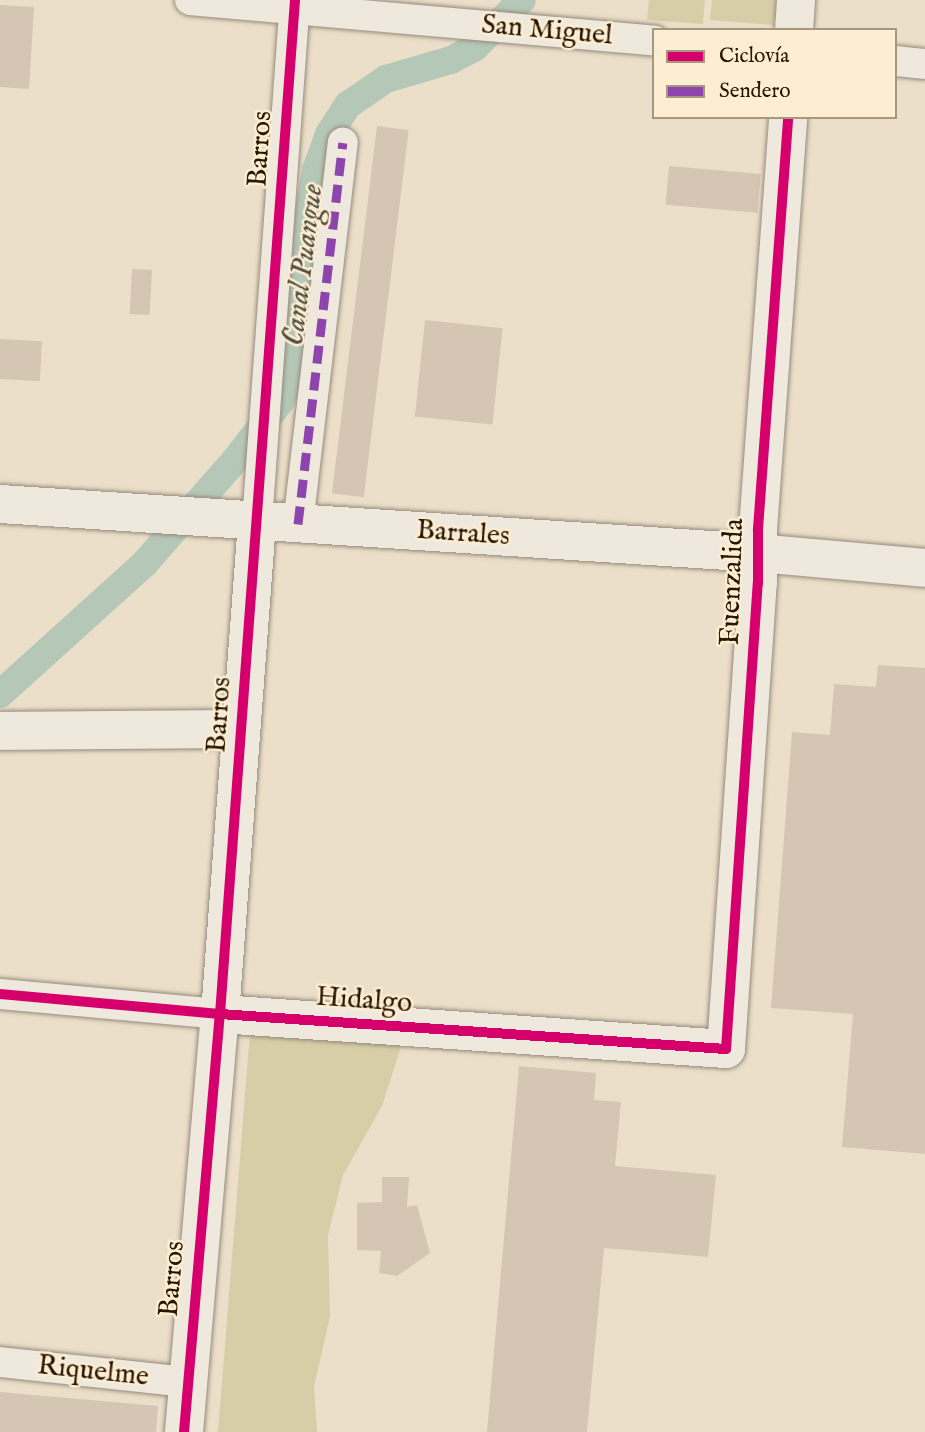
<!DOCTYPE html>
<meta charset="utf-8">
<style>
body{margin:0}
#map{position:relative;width:925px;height:1432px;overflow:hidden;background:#ecdfc9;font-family:"IM FELL English",serif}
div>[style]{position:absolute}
.green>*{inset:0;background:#d7cea7}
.canal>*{height:28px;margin:-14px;padding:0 14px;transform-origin:14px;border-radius:14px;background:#b5c8b8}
.building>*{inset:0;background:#d5c6b4;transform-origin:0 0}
.roads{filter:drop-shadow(0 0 2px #958b7d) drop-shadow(0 0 2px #958b7d)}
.street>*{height:30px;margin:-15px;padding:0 15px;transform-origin:15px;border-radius:15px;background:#efe8dd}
.secondary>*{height:38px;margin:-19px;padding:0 19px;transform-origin:19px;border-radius:19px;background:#efe8dd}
.quiet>*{height:9px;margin-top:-4.5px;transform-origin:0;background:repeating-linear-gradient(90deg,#8e44ad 0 18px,transparent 0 27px)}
.cycleway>*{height:10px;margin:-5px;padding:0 5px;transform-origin:5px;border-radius:5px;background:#d6006c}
span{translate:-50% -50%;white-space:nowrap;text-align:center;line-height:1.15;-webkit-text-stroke:5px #fcedd3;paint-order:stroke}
.street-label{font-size:28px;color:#281601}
.water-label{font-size:30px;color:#51513f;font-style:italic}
.legend{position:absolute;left:652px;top:28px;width:245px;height:91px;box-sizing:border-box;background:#fcedd3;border:2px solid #a7977f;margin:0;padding:9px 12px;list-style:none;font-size:21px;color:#281601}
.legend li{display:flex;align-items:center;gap:14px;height:35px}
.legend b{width:35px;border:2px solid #a7977f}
</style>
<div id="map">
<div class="green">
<div style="clip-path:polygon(649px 0,705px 0,703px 24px,647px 20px)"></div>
<div style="clip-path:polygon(712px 0,776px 0,774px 25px,710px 20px)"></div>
<div style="clip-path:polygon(251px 1020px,407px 1028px,382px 1106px,343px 1175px,328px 1235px,330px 1317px,314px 1386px,317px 1432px,218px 1432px)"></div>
</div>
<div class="canal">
<div style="left:0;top:694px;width:195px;rotate:-42.1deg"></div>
<div style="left:145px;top:563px;width:138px;rotate:-48.8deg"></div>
<div style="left:236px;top:459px;width:72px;rotate:-52.3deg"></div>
<div style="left:280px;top:402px;width:29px;rotate:-68deg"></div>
<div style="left:291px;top:375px;width:40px;rotate:-77deg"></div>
<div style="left:300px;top:336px;width:124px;rotate:-85.8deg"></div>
<div style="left:309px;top:212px;width:43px;rotate:-80.5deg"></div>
<div style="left:316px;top:170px;width:38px;rotate:-70deg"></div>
<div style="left:329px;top:134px;width:35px;rotate:-57deg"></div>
<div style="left:348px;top:105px;width:46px;rotate:-34.4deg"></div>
<div style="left:386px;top:79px;width:68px;rotate:-16.3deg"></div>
<div style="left:451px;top:60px;width:27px;rotate:-28deg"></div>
<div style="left:475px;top:47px;width:66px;rotate:-45deg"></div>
</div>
<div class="building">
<div style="clip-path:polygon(0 5px,34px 7px,29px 89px,0 87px)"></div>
<div style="left:377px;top:126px;width:32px;height:370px;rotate:7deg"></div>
<div style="left:669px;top:166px;width:92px;height:39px;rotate:5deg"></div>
<div style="left:132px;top:269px;width:20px;height:45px;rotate:3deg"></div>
<div style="left:425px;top:320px;width:78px;height:97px;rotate:6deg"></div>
<div style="left:0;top:339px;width:42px;height:40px;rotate:3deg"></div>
<div style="clip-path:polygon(878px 665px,925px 668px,925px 1154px,842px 1147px,853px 1014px,771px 1008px,792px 732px,830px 735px,834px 684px,876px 687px)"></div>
<div style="clip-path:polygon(519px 1066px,596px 1073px,594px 1100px,621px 1102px,615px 1166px,716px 1175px,708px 1257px,604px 1248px,587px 1432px,487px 1432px)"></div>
<div style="clip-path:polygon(382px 1177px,409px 1177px,407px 1207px,417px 1205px,430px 1253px,397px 1276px,379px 1273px,381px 1251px,357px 1250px,357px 1203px,382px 1202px)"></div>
<div style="clip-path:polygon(0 1392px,158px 1406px,156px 1432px,0 1432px)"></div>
</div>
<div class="roads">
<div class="street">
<div style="left:190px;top:0;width:466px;rotate:5deg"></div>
<div style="left:895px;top:61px;width:30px;rotate:6deg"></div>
<div style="left:257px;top:522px;width:523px;rotate:-85.84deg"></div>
<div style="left:298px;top:524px;width:384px;rotate:-83.3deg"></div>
<div style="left:0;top:994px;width:221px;rotate:5.2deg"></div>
<div style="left:0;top:1362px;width:187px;rotate:6.1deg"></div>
</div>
<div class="secondary">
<div style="left:794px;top:30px;width:30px;rotate:-86deg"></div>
<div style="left:0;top:504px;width:760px;rotate:3.7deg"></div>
<div style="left:758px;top:553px;width:168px;rotate:5.1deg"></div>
<div style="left:0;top:731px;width:241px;rotate:-0.5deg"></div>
<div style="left:220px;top:1014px;width:507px;rotate:3.96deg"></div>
<div style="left:726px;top:1049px;width:467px;rotate:-86.1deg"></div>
<div style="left:758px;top:583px;width:54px;rotate:-90deg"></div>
<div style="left:758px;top:529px;width:413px;rotate:-85.8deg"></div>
<div style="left:184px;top:1432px;width:420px;rotate:-85.1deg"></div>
<div style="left:220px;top:1014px;width:493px;rotate:-85.7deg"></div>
</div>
</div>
<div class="quiet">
<div style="left:298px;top:524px;width:384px;rotate:-83.3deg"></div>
</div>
<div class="cycleway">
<div style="left:0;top:994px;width:221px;rotate:5.2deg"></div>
<div style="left:220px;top:1014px;width:507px;rotate:3.96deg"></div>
<div style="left:726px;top:1049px;width:467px;rotate:-86.1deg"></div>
<div style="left:758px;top:583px;width:54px;rotate:-90deg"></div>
<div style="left:758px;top:529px;width:413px;rotate:-85.8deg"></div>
<div style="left:184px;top:1432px;width:420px;rotate:-85.1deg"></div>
<div style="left:220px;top:1014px;width:1017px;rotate:-85.77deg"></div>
</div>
<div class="street-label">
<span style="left:547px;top:31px;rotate:5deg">San Miguel</span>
<span style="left:261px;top:149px;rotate:-86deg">Barros</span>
<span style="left:463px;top:534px;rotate:4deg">Barrales</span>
<span style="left:733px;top:582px;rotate:-88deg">Fuenzalida</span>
<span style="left:220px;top:715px;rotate:-86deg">Barros</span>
<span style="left:364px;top:1001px;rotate:4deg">Hidalgo</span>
<span style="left:173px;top:1279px;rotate:-85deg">Barros</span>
<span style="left:93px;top:1372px;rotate:6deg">Riquelme</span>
</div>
<div class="water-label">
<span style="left:304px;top:265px;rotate:-83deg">Canal Puangue</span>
</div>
<ul class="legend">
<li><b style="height:9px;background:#d6006c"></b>Ciclovía</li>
<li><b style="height:9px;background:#8e44ad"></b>Sendero</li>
</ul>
</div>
